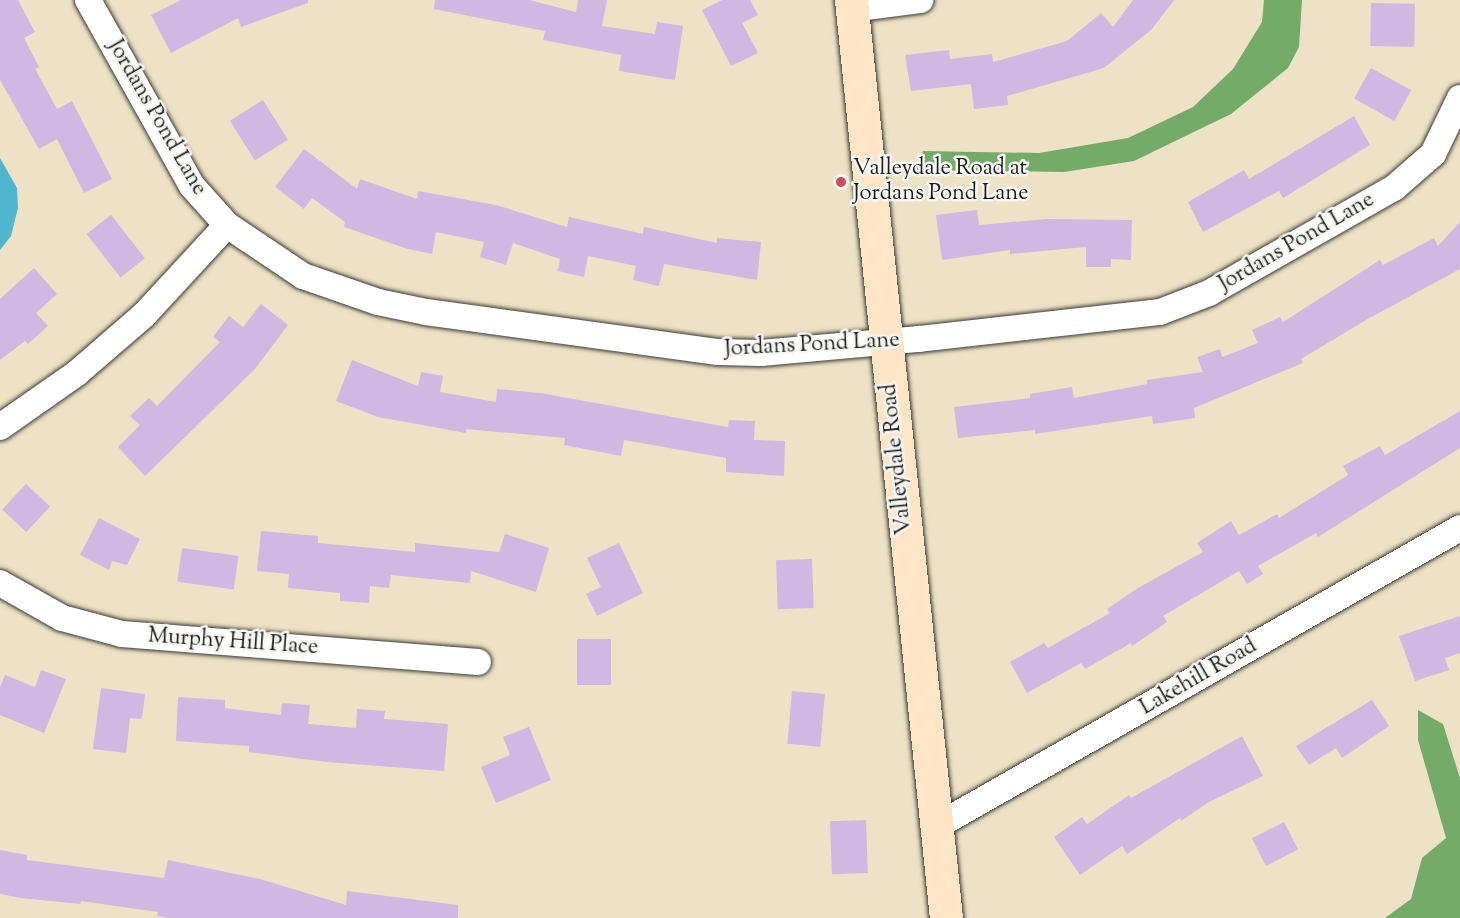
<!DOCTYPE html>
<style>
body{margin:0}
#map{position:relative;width:1460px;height:918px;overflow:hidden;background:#ede2c5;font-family:"Sorts Mill Goudy",serif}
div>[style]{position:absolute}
.forest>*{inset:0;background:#75ab68}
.water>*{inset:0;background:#4fb6ce}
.building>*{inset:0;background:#cfb8e2;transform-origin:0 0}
.roads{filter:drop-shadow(0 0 2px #3b3a35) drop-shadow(0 0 2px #3b3a35)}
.street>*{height:26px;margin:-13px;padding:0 13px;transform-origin:13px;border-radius:13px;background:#fff}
.secondary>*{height:33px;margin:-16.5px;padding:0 16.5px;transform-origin:16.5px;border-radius:16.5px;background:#fde5c5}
.dots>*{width:16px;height:16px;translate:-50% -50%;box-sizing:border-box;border:3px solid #f6f6f2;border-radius:50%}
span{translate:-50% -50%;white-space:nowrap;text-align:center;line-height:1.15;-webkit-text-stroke:5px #f6f6f2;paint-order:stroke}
.street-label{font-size:22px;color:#1c1c1c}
.poi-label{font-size:22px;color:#1c1c1c}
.left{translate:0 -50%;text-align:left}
</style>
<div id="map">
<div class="forest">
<div style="clip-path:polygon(1264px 0,1302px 0,1299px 47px,1288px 68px,1231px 114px,1134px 161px,1064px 172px,916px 170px,923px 151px,1039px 153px,1128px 138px,1193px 107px,1233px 69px,1262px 22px)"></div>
<div style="clip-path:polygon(1418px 710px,1443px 724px,1460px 778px,1460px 918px,1385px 918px,1411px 899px,1422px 858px,1446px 838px,1418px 740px)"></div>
</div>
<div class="water">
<div style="clip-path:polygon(0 158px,17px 188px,18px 208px,11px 236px,0 250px)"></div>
</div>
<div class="building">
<div style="clip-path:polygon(0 0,18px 0,35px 32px,24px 38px,39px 67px,35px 69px,57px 109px,72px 101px,112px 179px,84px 193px,57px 139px,39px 149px,0 80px)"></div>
<div style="clip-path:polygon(181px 0,308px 0,308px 3px,241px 27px,238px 18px,171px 53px,151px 15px)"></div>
<div style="clip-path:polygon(435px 0,529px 0,576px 12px,578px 0,607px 0,602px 26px,655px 34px,657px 22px,683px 26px,675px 80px,619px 71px,621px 55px,543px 40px,545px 31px,434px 9px)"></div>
<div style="clip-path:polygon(722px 0,750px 0,758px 15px,742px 23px,758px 53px,731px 66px,702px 10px)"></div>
<div style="clip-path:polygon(1133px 0,1174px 0,1152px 29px,1104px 68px,1007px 96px,1008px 105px,974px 109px,971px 84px,911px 91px,905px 55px,949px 50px,950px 59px,992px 54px,993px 62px,1067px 41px,1101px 13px,1113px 27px)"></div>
<div style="left:1371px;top:3px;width:44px;height:43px;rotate:1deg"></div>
<div style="left:1371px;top:68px;width:46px;height:35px;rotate:29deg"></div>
<div style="left:263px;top:100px;width:47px;height:39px;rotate:58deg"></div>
<div style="clip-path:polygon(1354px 116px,1370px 145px,1283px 198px,1279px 191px,1203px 232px,1188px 202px,1244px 170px,1249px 179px)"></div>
<div style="clip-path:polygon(304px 149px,357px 189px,360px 179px,417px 199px,418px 191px,496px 205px,567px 227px,569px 217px,643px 234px,644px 227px,717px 243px,717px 238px,761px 242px,757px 280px,664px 264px,659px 286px,633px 280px,636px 266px,588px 256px,584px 277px,558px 271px,560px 259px,513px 243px,506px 265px,480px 257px,484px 242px,436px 232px,432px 254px,408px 249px,344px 227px,345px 222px,312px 198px,304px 209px,275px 187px)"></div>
<div style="clip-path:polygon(977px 210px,979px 225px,1047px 219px,1132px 220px,1131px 260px,1111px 259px,1111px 267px,1086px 267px,1086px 247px,1010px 254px,1010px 250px,942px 260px,936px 215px)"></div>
<div style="left:111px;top:215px;width:55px;height:31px;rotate:52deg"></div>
<div style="clip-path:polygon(1460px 222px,1460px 269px,1366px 320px,1301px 359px,1303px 363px,1194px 408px,1195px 418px,1153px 424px,1152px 416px,1035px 434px,1035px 430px,958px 438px,954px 407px,1030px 398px,1030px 394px,1072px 387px,1074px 398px,1147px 384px,1147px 380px,1203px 372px,1197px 357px,1220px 349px,1222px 357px,1258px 343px,1252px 330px,1280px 317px,1283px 322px,1380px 260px,1383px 265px,1434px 238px,1438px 246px)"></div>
<div style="clip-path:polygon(34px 268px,57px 294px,36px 313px,48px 326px,28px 344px,25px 341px,0 360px,0 299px)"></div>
<div style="clip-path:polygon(261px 304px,288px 325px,255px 369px,145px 476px,118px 447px,140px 425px,130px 416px,149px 398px,157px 406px,220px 342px,213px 337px,229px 316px,243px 327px)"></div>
<div style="clip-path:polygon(352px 360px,418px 386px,421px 372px,443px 376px,440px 392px,496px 402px,497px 389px,540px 393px,728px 427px,729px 420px,755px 421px,754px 440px,785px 441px,784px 476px,726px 472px,726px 458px,624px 440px,621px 456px,564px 445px,565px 438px,466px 429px,466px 433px,378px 417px,336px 401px)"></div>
<div style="clip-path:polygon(1460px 411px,1460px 448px,1318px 537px,1316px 533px,1258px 566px,1263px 574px,1247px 584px,1239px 571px,1163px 616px,1167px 622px,1132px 646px,1131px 643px,1085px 669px,1081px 663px,1027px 693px,1010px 662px,1044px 643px,1048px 648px,1110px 613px,1107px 609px,1138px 588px,1203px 552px,1197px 543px,1231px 521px,1239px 535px,1277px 514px,1279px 518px,1348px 475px,1343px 466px,1380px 446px,1385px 455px)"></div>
<div style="left:26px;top:484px;width:33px;height:35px;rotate:43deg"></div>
<div style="clip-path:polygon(99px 518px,140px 539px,127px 565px,112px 561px,109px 570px,80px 555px)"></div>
<div style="clip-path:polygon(261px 531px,318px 536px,318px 543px,415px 552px,415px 543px,499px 552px,505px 534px,549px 548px,536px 592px,471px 571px,470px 583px,391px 575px,389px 588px,370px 586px,369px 603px,340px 601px,340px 593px,288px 588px,289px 574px,257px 571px)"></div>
<div style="clip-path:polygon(619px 543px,643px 593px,597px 616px,586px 594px,601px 587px,587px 558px)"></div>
<div style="left:182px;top:548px;width:57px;height:34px;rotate:8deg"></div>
<div style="left:812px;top:559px;width:49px;height:36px;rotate:88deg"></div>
<div style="clip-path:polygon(1460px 616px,1460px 653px,1445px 658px,1449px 670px,1415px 681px,1399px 636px)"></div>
<div style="left:577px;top:639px;width:34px;height:46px"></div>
<div style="clip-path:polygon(41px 670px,66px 679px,44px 733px,0 715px,0 687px,5px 675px,35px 687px)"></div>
<div style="clip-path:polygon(101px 688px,145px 694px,142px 719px,130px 718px,126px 753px,93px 749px)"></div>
<div style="left:792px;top:691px;width:33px;height:53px;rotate:5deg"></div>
<div style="clip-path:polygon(178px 697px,225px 700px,225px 708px,281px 715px,282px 703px,310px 705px,308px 724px,356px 728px,357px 709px,385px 711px,384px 719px,448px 724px,444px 771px,327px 762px,249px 752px,249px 746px,176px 741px)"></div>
<div style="clip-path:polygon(1372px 700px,1389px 726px,1342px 758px,1336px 748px,1309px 765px,1296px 746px)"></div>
<div style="clip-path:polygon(529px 727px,551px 780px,496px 803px,481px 767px,510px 755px,503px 737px)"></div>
<div style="clip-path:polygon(1242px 736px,1263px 776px,1209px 802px,1181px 821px,1180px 818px,1127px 854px,1122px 846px,1080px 875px,1054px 837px,1082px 817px,1087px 824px,1129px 795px,1131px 798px)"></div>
<div style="left:866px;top:820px;width:53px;height:36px;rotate:88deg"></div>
<div style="left:1284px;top:822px;width:31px;height:36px;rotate:63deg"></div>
<div style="clip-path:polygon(0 850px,27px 855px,27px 860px,164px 878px,168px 860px,260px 879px,346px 905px,347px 891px,458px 905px,458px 918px,169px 918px,157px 916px,158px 912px,81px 901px,80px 904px,21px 898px,0 894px)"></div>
</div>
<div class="roads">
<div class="street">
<div style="left:88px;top:0;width:213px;rotate:60.8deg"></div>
<div style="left:192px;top:186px;width:52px;rotate:48.1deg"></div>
<div style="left:227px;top:225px;width:92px;rotate:33.9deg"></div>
<div style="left:303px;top:276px;width:79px;rotate:19.1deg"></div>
<div style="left:378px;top:302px;width:49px;rotate:11.8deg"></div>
<div style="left:426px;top:312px;width:295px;rotate:7.8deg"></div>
<div style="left:718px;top:352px;width:43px;rotate:1.3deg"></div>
<div style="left:761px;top:353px;width:159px;rotate:-5.1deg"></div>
<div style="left:919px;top:339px;width:243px;rotate:-6.4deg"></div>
<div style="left:1160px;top:312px;width:53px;rotate:-21.2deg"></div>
<div style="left:1209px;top:293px;width:213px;rotate:-29.6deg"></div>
<div style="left:1394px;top:188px;width:52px;rotate:-41.1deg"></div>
<div style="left:1433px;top:154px;width:62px;rotate:-64.3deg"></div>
<div style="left:852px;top:9px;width:69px;rotate:-7.5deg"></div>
<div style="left:0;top:427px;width:94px;rotate:-35deg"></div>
<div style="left:77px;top:373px;width:90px;rotate:-40.9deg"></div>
<div style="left:145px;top:314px;width:121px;rotate:-47.3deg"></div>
<div style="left:0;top:583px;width:71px;rotate:29.4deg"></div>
<div style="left:62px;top:618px;width:62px;rotate:14.9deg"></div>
<div style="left:122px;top:634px;width:357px;rotate:4.5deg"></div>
<div style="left:937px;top:826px;width:602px;rotate:-29.67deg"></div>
</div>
<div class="secondary">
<div style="left:851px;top:0;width:923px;rotate:84.09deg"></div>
</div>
</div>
<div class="dots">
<div style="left:841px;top:182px;background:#d1495b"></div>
</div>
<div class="street-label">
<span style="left:156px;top:118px;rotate:60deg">Jordans Pond Lane</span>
<span style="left:1297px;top:243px;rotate:-30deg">Jordans Pond Lane</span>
<span style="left:812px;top:346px;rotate:-3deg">Jordans Pond Lane</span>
<span style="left:898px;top:459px;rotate:-96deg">Valleydale Road</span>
<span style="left:233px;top:643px;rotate:4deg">Murphy Hill Place</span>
<span style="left:1199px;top:678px;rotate:-30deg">Lakehill Road</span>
</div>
<div class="poi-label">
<span class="left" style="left:853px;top:182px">Valleydale Road at<br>Jordans Pond Lane</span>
</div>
</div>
